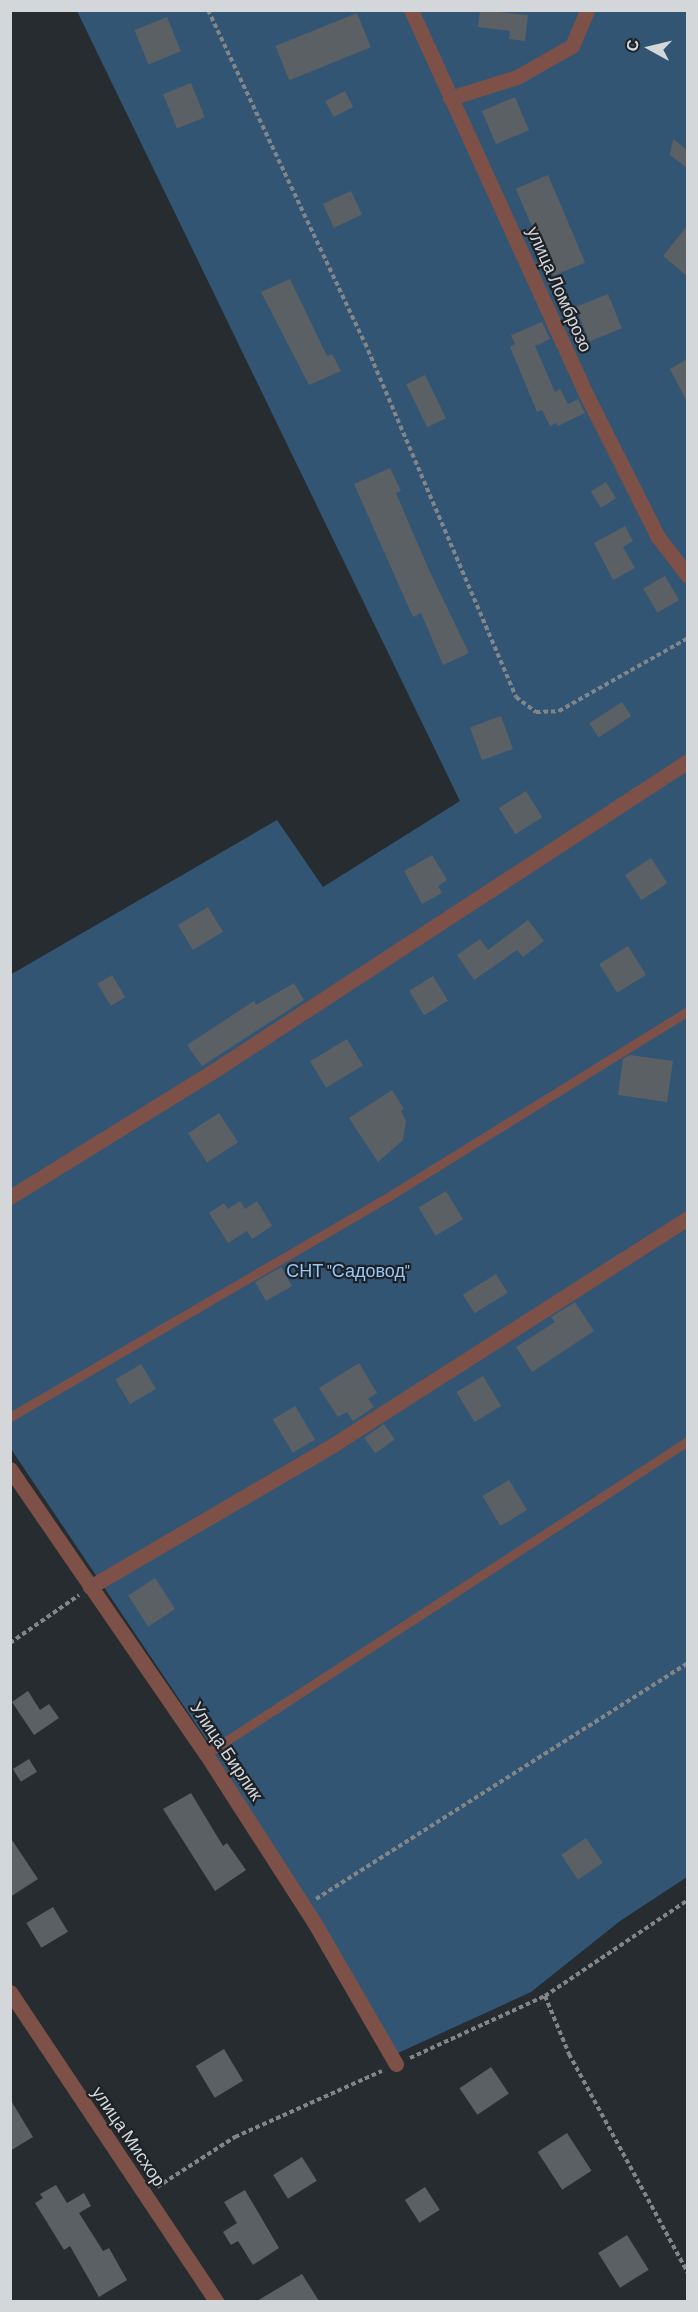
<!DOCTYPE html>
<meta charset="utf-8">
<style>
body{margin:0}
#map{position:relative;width:698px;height:2312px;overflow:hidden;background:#272c30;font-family:Barlow,sans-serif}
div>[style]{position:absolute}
.green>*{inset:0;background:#325574}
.building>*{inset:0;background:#5b6065;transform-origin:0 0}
.path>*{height:4px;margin-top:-2px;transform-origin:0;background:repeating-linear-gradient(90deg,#828689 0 4.5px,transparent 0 7.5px)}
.service>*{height:9px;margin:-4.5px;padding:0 4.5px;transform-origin:4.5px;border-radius:4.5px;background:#7d5148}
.minor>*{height:15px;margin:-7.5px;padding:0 7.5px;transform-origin:7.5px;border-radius:7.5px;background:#7d5148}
span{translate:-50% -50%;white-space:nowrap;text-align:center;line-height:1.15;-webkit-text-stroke:4.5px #1e2226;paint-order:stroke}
.street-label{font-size:18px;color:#d4d7da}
.park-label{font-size:18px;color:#94c7f5}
.frame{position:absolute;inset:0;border:12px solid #d4d7da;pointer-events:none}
.north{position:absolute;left:620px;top:18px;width:60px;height:60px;-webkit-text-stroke:4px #1e2226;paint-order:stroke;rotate:278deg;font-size:16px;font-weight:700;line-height:24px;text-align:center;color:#d4d7da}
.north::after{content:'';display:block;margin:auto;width:21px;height:27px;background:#d4d7da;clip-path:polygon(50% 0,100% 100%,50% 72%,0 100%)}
</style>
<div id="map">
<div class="green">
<div style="clip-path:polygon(77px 11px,687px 11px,687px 1877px,620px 1921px,531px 1992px,398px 2053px,208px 1742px,11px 1449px,10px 975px,277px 820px,323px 887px,460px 801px)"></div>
</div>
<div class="building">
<div style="clip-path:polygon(480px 10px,528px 15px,525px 41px,509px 39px,510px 31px,478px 27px)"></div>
<div style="left:357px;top:13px;width:37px;height:88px;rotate:68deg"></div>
<div style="left:167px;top:17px;width:37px;height:35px;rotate:68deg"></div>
<div style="left:191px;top:83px;width:37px;height:30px;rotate:68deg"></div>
<div style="left:345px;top:91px;width:18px;height:22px;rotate:63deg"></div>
<div style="left:515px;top:97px;width:36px;height:36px;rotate:67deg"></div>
<div style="clip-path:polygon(673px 139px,687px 150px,687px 168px,670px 155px)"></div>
<div style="left:548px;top:175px;width:95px;height:35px;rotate:67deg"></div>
<div style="left:351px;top:191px;width:26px;height:31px;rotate:65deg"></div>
<div style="clip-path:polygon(687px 226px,687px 276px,663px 256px)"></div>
<div style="clip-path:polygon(290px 279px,327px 356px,332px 354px,341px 371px,309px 385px,261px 292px)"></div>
<div style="left:608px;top:294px;width:37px;height:35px;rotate:68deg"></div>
<div style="clip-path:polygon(542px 322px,550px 339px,535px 346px,555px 392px,560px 389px,568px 404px,578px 399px,585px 413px,558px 426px,556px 423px,550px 426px,542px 410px,537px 412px,510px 347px,515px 344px,511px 335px)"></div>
<div style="clip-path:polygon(687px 359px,687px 402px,670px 369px)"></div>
<div style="left:425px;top:375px;width:48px;height:21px;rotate:64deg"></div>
<div style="clip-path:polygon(390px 468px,401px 491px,396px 493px,429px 570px,469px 653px,443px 665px,421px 613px,413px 617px,354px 484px)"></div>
<div style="left:606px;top:482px;width:19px;height:18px;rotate:58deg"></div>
<div style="clip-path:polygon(625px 526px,633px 541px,623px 547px,635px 568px,613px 580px,594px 543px)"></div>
<div style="left:665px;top:576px;width:28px;height:25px;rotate:60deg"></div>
<div style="left:622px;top:702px;width:17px;height:39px;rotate:57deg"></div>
<div style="left:501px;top:716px;width:35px;height:33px;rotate:70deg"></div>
<div style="left:526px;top:791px;width:31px;height:32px;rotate:58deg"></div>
<div style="clip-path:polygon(432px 855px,447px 880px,438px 886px,442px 893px,422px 904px,404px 871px)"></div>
<div style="left:651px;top:858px;width:30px;height:31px;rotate:57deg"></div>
<div style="left:208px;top:907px;width:29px;height:35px;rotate:59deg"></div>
<div style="clip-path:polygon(528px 920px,544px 941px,523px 957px,517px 950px,474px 980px,457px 955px,480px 939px,488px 950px)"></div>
<div style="left:628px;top:946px;width:34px;height:34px;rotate:58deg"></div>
<div style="left:112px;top:975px;width:26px;height:17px;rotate:59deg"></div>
<div style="left:433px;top:976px;width:29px;height:28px;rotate:59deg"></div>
<div style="clip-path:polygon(294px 983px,304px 1000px,202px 1066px,187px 1045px,254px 1001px,256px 1005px)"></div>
<div style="left:347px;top:1039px;width:31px;height:43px;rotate:59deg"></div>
<div style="clip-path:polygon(630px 1055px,673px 1061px,667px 1102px,618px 1095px,623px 1059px)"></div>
<div style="clip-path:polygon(392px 1090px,404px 1109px,401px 1111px,406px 1121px,403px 1140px,378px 1162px,349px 1118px)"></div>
<div style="left:219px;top:1113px;width:35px;height:37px;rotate:57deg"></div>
<div style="left:446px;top:1191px;width:33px;height:32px;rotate:59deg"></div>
<div style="clip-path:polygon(240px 1201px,245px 1209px,257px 1201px,272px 1226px,252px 1239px,247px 1231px,228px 1243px,209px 1213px,224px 1203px,228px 1209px)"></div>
<div style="left:281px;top:1267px;width:22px;height:30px;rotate:60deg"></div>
<div style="left:496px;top:1274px;width:22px;height:39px;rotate:58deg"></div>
<div style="clip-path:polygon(575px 1302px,594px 1331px,532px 1372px,516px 1347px,555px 1322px,551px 1317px)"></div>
<div style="clip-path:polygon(359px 1363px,377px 1393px,368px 1399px,374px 1407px,353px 1421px,347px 1412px,338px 1417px,319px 1388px)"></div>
<div style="left:141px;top:1364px;width:29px;height:30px;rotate:59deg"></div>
<div style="left:483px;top:1376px;width:35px;height:31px;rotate:59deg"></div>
<div style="left:295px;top:1406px;width:39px;height:26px;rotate:59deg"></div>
<div style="left:384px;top:1424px;width:19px;height:24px;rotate:55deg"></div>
<div style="left:509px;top:1480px;width:35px;height:31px;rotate:59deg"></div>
<div style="left:155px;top:1578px;width:37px;height:32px;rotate:57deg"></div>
<div style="clip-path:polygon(28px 1691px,40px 1710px,49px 1704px,59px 1718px,34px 1735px,12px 1702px)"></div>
<div style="left:29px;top:1759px;width:15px;height:19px;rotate:58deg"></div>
<div style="clip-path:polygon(191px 1793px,223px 1846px,227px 1843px,246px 1870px,215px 1891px,163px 1809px)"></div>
<div style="clip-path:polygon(10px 1837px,38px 1879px,10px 1897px)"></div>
<div style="left:586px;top:1838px;width:30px;height:30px;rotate:56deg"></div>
<div style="left:53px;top:1907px;width:29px;height:31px;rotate:59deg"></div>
<div style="left:224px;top:2049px;width:37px;height:33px;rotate:59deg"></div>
<div style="left:491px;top:2067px;width:32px;height:38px;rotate:56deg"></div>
<div style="clip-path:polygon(10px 2099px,33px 2137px,10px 2151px)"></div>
<div style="left:567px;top:2133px;width:45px;height:35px;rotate:57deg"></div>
<div style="left:302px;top:2157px;width:28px;height:34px;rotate:58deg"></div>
<div style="clip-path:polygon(56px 2185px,67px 2203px,84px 2193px,91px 2206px,79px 2213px,103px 2251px,109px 2248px,127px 2280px,99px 2297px,70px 2246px,64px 2250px,35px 2203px,43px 2198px,40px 2194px)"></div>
<div style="left:425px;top:2187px;width:27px;height:24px;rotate:57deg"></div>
<div style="clip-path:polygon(245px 2190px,279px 2248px,253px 2265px,238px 2241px,231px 2245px,223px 2232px,237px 2223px,224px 2202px)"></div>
<div style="left:627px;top:2235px;width:41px;height:34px;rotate:58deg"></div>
<div style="clip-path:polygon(302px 2274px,319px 2301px,257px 2301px)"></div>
</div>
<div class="path">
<div style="left:208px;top:10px;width:368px;rotate:64.8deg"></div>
<div style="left:365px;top:343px;width:385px;rotate:66.9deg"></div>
<div style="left:516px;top:697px;width:25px;rotate:37deg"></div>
<div style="left:536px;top:712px;width:23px;rotate:-2deg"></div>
<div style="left:559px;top:711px;width:148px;rotate:-29.5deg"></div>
<div style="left:10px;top:1643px;width:84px;rotate:-34.8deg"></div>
<div style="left:316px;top:1899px;width:441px;rotate:-32.4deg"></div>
<div style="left:545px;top:1996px;width:63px;rotate:67.5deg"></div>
<div style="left:569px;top:2054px;width:249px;rotate:61.5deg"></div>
<div style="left:410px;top:2058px;width:149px;rotate:-24.7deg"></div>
<div style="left:545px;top:1996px;width:172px;rotate:-33.9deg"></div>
<div style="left:157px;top:2187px;width:93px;rotate:-32.7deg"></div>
<div style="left:235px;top:2137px;width:161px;rotate:-24.2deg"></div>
</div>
<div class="service">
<div style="left:10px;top:1417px;width:432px;rotate:-30.2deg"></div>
<div style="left:383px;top:1200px;width:359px;rotate:-31.8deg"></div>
<div style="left:206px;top:1754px;width:575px;rotate:-33deg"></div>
</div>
<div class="minor">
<div style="left:411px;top:10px;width:415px;rotate:65.5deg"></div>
<div style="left:583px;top:388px;width:167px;rotate:63.3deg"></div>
<div style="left:658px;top:537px;width:49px;rotate:52.4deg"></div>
<div style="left:450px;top:98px;width:70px;rotate:-17.4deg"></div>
<div style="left:517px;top:77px;width:63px;rotate:-29.4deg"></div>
<div style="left:572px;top:46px;width:39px;rotate:-67deg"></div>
<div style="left:10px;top:1197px;width:248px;rotate:-31.8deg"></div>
<div style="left:221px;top:1066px;width:558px;rotate:-33.15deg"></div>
<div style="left:10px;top:1469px;width:346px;rotate:55.5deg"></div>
<div style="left:206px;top:1754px;width:200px;rotate:57.3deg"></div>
<div style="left:314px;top:1922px;width:164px;rotate:60deg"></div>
<div style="left:90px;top:1587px;width:285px;rotate:-30.3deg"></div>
<div style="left:336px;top:1443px;width:418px;rotate:-32.6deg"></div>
<div style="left:10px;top:1992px;width:373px;rotate:56.3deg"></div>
</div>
<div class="street-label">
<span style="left:560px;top:289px;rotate:66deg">улица Ломброзо</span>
<span style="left:227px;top:1751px;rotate:56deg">Улица Бирлик</span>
<span style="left:129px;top:2136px;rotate:56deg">улица Мисхор</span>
</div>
<div class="park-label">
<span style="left:348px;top:1270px">СНТ "Садовод"</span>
</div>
<div class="frame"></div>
<div class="north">С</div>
</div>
